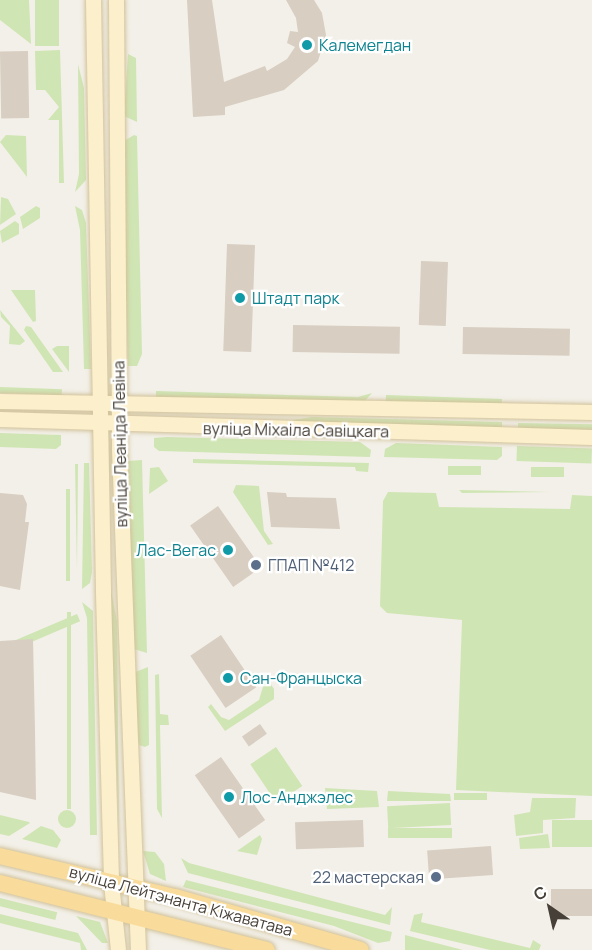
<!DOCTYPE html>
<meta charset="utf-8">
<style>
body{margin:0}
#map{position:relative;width:592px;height:950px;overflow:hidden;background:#f3f0e9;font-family:Manrope,sans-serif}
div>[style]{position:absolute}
.green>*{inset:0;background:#d0e5b4;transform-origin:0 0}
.round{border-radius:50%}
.building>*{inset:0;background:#d8cec2;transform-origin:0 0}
.roads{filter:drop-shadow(0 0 2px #d1c29a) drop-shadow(0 0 2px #d1c29a)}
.secondary>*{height:15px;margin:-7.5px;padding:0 7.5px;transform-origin:7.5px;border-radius:7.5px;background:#fcefcb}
.primary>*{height:16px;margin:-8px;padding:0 8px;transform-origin:8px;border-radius:8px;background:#f9dc9c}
.dots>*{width:16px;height:16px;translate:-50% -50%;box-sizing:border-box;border:3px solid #fff;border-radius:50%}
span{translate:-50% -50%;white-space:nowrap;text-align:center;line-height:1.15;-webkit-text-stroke:4.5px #fff;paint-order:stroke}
.culture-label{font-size:16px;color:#0d838f}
.left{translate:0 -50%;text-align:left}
.right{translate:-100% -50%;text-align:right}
.street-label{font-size:16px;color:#474038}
.service-label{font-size:16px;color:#4e5e75}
.north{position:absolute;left:520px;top:878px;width:60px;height:60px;-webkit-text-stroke:4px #fff;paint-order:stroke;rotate:326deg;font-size:16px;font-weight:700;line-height:24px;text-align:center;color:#474038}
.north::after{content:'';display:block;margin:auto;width:21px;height:27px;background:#474038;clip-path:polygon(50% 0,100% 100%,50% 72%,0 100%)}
</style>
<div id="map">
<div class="green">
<div style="clip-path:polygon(0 0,29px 0,31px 44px,0 20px)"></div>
<div style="left:35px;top:0;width:24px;height:46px"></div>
<div style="clip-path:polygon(60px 50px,64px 183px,59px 183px,59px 120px,48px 120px,59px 107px,45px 90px,36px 90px,35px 51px)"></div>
<div style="clip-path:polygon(128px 54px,136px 58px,137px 122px,124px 116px)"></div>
<div style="clip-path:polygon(78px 64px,84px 88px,86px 180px,75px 192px,79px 174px)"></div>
<div style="clip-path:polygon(6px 135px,26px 136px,27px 177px,0 142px)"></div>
<div style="clip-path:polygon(134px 135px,137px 136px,142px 354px,137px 366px,128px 366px,123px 188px,124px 141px)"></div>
<div style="clip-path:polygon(1px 197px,8px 199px,16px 214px,0 225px)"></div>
<div style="clip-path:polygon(36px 206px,40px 208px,40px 218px,23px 229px,20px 217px)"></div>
<div style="clip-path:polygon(75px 206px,82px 210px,86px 223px,91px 369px,84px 369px,80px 230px)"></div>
<div style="clip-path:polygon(15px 221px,19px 224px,19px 234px,2px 243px,0 231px)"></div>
<div style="clip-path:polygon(11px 290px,35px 290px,36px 321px,33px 322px)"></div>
<div style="clip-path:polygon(0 310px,25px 341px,20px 345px,9px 344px,10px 326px,1px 317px)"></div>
<div style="clip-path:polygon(26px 326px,31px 327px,63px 372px,53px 372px,24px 330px)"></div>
<div style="clip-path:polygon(57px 346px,69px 346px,69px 372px,52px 349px)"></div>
<div style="left:0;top:387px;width:62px;height:6px;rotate:2deg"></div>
<div style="clip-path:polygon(156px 391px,358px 397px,372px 393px,363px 403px,156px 399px)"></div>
<div style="left:386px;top:395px;width:116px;height:8px;rotate:2deg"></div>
<div style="clip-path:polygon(312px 417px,502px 422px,502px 430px,281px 422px)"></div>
<div style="left:518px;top:423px;width:74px;height:7px;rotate:1deg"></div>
<div style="clip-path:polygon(0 433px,61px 435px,61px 445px,56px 449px,0 447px)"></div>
<div style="clip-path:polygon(167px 437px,360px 442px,371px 450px,370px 457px,159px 451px,154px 447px,154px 438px)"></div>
<div style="clip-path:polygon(396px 443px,502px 447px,502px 456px,497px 460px,384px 457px,385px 449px)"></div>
<div style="left:517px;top:446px;width:75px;height:15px;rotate:2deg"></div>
<div style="clip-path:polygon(193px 459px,369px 463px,368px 472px,356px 471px,355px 467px,193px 463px)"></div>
<div style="clip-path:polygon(142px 460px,147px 653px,134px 649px,132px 642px,128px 461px)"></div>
<div style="clip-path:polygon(108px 462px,111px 591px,117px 621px,119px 833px,115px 715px,110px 689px)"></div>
<div style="clip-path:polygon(84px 463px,89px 463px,92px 572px,90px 583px,82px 589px)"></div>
<div style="clip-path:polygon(75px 464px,78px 464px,77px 572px)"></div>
<div style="left:448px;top:466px;width:33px;height:9px"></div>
<div style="clip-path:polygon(159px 467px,168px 481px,149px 494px,150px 468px)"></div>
<div style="left:531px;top:467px;width:33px;height:10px"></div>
<div style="clip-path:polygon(236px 485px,259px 486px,264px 531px,273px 544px,268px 545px,233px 492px)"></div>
<div style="left:66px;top:489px;width:4px;height:92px"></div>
<div style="clip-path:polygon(459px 490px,550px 492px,462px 493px)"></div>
<div style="clip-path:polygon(388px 492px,436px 493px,439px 507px,570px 509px,572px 495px,592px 496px,592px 796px,456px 790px,462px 620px,387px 613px,380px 606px,383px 501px)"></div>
<div style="clip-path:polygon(82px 602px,93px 611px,97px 835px,90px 835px,87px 618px)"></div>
<div style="left:67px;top:612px;width:4px;height:197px"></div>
<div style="left:77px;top:614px;width:8px;height:220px;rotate:67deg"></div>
<div style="clip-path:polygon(148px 667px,149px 745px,145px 747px,139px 745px,133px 723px,133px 673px)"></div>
<div style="clip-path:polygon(159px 674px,160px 714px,168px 715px,169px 725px,160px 725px,162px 818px,157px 809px,155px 675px)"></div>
<div style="clip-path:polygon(266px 677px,274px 689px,274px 699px,225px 731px,208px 707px,211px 704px,221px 717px,229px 720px,259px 700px)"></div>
<div style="left:276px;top:747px;width:47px;height:31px;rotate:56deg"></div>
<div style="clip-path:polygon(325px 788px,377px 791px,379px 807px,327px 809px)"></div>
<div style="clip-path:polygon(388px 791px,450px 794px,451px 801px,387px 801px)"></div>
<div style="left:487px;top:793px;width:7px;height:33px;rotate:90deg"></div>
<div style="clip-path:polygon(532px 798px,576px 798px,575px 818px,543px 820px,543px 833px,516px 836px,514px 815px,530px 812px)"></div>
<div style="left:450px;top:803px;width:22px;height:63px;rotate:87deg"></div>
<div class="round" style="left:58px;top:810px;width:18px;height:18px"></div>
<div style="clip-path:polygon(0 815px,29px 822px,30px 823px,9px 836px,0 834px)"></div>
<div style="left:592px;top:820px;width:27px;height:40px;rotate:90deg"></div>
<div style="clip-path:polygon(41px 826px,53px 830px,61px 840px,57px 848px,22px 839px)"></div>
<div style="left:452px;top:828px;width:10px;height:64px;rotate:90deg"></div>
<div style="clip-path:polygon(548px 834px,550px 848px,520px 849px,519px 838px)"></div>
<div style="clip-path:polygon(260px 835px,262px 839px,257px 855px,237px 851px)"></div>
<div style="clip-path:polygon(143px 851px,155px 852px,164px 864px,166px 881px,150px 874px)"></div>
<div style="clip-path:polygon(181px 858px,189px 863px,385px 915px,392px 907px,390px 925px,188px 873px)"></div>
<div style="clip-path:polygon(186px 880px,392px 932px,390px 941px,378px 943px,334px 926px,183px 887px)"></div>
<div style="left:0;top:898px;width:59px;height:8px;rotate:14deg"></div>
<div style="clip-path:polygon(423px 913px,421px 922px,530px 948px,533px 940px,541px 945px,539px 950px,490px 950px,410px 931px,414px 915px)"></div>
<div style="clip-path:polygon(0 914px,78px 933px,87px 950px,81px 950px,80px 943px,0 923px)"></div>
<div style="clip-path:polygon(76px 916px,100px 922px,108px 943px,102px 943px)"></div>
<div style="clip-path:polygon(405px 935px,463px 950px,405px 950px)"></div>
</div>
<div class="building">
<div style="clip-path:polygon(187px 0,212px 0,224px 82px,265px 66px,267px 71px,287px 59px,295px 47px,287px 43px,290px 31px,298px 32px,296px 18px,286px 0,314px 0,322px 13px,326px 35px,318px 61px,284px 90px,225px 107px,225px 115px,193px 117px)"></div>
<div style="left:28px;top:51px;width:67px;height:28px;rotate:89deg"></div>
<div style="left:227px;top:244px;width:28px;height:107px;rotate:2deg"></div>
<div style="left:421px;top:261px;width:27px;height:64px;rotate:2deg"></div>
<div style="left:293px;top:325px;width:107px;height:27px;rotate:1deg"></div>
<div style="left:463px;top:327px;width:107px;height:27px;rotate:1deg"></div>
<div style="clip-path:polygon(267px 492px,286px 493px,287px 497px,336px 498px,340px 529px,271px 527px)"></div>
<div style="clip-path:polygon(0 493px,23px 495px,27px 504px,25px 522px,29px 522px,20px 590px,0 586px)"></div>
<div style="left:218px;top:506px;width:75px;height:34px;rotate:55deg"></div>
<div style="left:221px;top:635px;width:63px;height:37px;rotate:56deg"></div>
<div style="clip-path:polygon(33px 639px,35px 730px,36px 800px,0 792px,0 641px)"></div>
<div style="left:260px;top:724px;width:12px;height:22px;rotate:55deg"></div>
<div style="left:221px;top:757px;width:77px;height:32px;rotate:55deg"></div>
<div style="left:363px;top:820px;width:27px;height:68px;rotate:88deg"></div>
<div style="left:491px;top:846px;width:29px;height:64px;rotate:86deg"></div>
<div style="left:592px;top:889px;width:27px;height:41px;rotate:90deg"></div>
</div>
<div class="roads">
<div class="secondary">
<div style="left:93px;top:0;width:593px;rotate:89.03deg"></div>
<div style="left:103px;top:593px;width:290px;rotate:88.4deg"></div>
<div style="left:111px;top:883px;width:67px;rotate:84deg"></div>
<div style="left:116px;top:0;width:449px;rotate:89.6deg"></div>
<div style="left:119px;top:449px;width:501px;rotate:87.83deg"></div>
<div style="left:0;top:401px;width:592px;rotate:1.06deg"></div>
<div style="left:0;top:419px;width:592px;rotate:1.74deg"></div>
</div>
<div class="primary">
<div style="left:0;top:856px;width:180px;rotate:13.2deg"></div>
<div style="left:175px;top:897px;width:193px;rotate:15.9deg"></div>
<div style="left:0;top:883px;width:275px;rotate:14.1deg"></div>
</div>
</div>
<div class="dots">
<div style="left:307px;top:45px;background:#0f9aa8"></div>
<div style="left:240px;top:298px;background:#0f9aa8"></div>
<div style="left:228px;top:550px;background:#0f9aa8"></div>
<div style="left:256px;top:565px;background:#5c6f8a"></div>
<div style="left:228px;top:678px;background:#0f9aa8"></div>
<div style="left:229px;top:797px;background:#0f9aa8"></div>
<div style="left:436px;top:877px;background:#5c6f8a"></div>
</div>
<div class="culture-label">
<span class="left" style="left:319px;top:45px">Калемегдан</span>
<span class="left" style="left:252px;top:298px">Штадт парк</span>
<span class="right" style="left:216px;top:550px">Лас-Вегас</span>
<span class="left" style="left:240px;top:678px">Сан-Францыска</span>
<span class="left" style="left:241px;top:797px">Лос-Анджэлес</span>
</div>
<div class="street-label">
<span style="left:296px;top:430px;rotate:1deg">вуліца Міхаіла Савіцкага</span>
<span style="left:120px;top:444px;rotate:-91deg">вуліца Леаніда Левіна</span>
<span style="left:181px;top:901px;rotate:15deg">вуліца Лейтэнанта Кіжаватава</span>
</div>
<div class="service-label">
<span class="left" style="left:268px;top:565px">ГПАП №412</span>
<span class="right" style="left:424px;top:877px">22 мастерская</span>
</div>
<div class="north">С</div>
</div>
